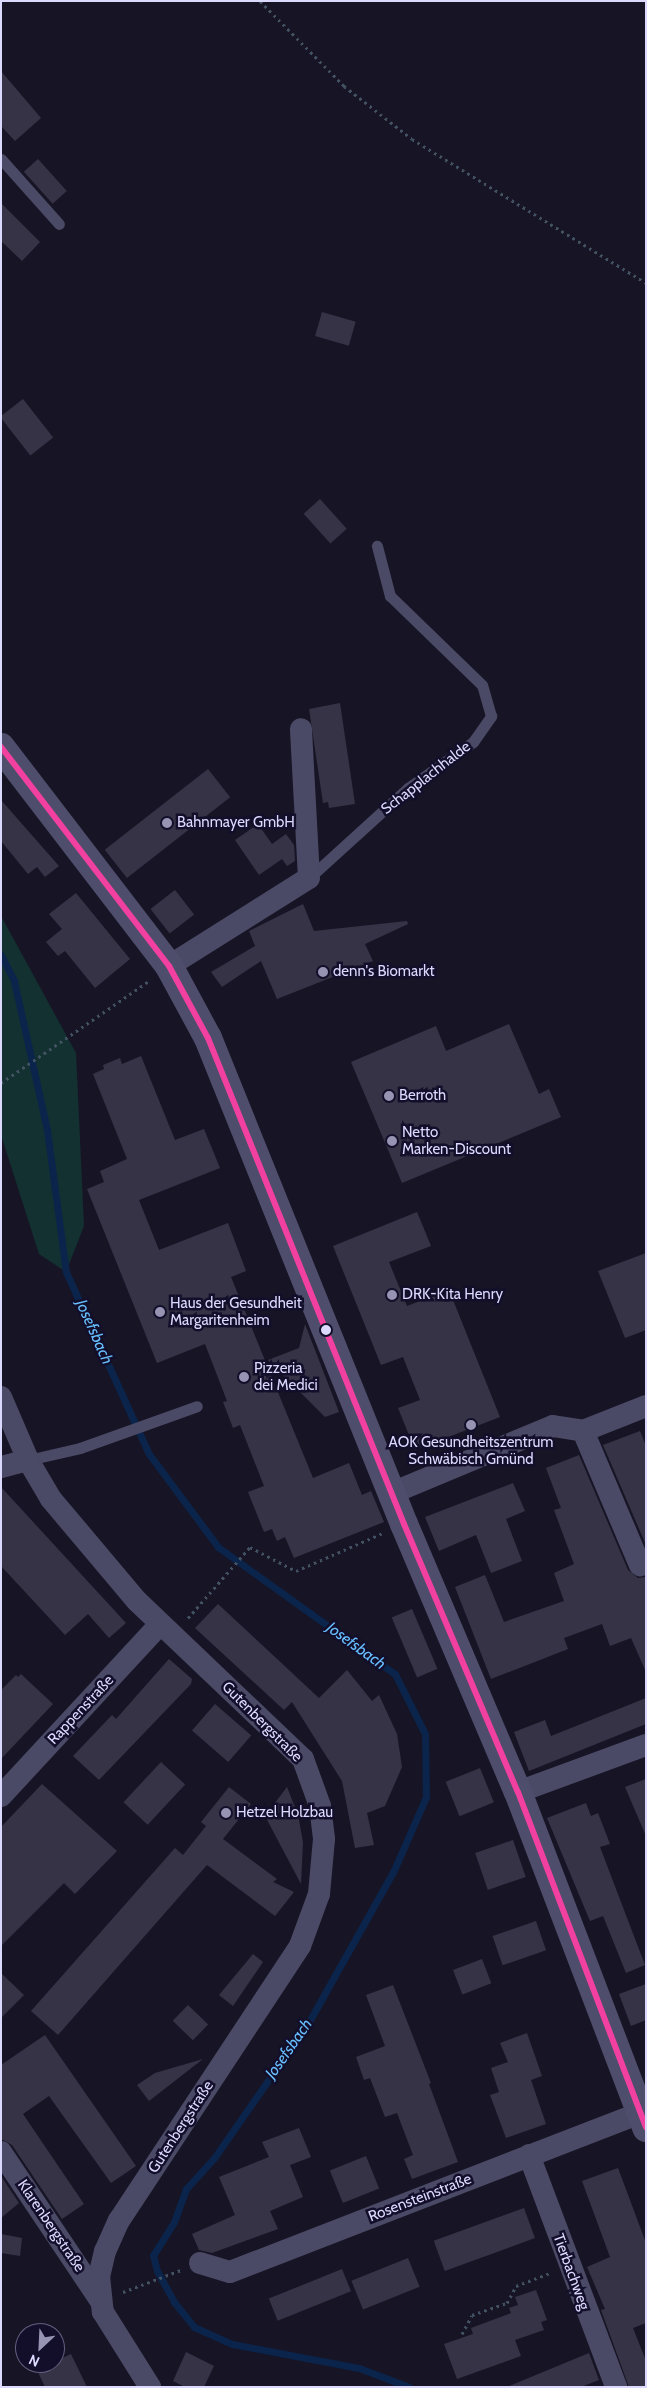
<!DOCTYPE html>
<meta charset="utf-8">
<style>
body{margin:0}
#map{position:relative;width:647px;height:2388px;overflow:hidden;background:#171525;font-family:Cabin,sans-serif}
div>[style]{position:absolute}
.green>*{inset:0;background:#133131}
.stream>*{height:7px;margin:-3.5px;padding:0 3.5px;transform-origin:3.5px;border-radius:3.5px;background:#0b244b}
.building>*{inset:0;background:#363346;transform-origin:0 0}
.path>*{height:3px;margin-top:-1.5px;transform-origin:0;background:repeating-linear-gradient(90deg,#435262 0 2.5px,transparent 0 6.5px)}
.lane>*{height:11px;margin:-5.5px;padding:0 5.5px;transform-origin:5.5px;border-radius:5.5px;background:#4a4a66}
.street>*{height:22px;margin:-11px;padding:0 11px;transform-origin:11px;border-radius:11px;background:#4a4a66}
.secondary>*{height:28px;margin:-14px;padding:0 14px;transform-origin:14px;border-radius:14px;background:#4e4d6b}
.bus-1>*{height:6px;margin:-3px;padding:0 3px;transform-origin:3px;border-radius:3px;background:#f240a1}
.dots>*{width:14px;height:14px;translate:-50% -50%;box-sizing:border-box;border:2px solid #130f2b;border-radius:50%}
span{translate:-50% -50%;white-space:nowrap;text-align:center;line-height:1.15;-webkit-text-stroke:5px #130f2b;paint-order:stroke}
.street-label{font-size:15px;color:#dcd9ff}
.poi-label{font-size:15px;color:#dcd9ff}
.left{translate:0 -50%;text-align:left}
.water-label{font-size:16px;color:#67bfff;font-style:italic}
.frame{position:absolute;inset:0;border:2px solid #dcd9ff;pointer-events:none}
.north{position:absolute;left:15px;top:2323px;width:50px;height:50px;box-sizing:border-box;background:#130f2b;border:1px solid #636080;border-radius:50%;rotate:205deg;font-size:14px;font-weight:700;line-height:20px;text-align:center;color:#dcd9ff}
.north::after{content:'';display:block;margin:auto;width:18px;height:22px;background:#9794b3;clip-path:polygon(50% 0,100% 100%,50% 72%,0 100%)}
</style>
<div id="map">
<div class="green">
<div style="clip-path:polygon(1px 916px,76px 1053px,84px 1226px,66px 1272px,39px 1254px,1px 1135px)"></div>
</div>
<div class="stream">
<div style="left:1px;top:955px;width:29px;rotate:63deg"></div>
<div style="left:14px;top:981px;width:153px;rotate:77.5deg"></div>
<div style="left:47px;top:1130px;width:143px;rotate:82.4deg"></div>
<div style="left:66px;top:1272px;width:200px;rotate:65.5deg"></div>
<div style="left:149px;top:1454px;width:116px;rotate:53.4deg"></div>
<div style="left:218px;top:1547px;width:218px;rotate:35.7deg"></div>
<div style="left:395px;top:1674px;width:67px;rotate:63.4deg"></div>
<div style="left:425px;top:1734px;width:63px;rotate:89.1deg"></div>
<div style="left:426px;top:1797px;width:82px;rotate:113.7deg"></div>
<div style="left:393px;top:1872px;width:170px;rotate:119.3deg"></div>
<div style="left:310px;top:2020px;width:168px;rotate:124.8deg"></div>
<div style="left:214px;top:2158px;width:42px;rotate:132.1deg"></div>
<div style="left:186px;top:2189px;width:35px;rotate:110deg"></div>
<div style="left:174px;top:2222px;width:39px;rotate:122deg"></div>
<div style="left:153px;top:2255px;width:16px;rotate:76deg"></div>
<div style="left:157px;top:2271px;width:35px;rotate:61deg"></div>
<div style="left:174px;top:2302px;width:32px;rotate:51deg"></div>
<div style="left:194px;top:2327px;width:42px;rotate:24.1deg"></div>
<div style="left:232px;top:2344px;width:129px;rotate:10.7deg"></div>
<div style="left:359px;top:2368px;width:53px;rotate:20.8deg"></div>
</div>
<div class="building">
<div style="clip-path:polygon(1px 71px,41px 118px,15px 141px,1px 126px)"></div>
<div style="left:38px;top:159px;width:43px;height:19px;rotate:48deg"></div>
<div style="clip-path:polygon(1px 203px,40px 242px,22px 261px,1px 241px)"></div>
<div style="left:322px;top:312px;width:35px;height:25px;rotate:16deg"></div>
<div style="left:23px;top:399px;width:49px;height:29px;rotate:52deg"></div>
<div style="left:320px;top:499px;width:40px;height:22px;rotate:48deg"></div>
<div style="clip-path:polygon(340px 703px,355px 804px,329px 808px,328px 802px,323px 803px,309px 709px)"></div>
<div style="left:208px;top:769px;width:36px;height:131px;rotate:52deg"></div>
<div style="clip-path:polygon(1px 800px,59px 866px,45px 877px,37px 867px,28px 874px,1px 841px)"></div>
<div style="clip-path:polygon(258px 824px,272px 844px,286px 834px,294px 845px,295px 861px,287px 866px,282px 859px,259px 875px,235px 840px)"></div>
<div style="left:175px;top:890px;width:31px;height:31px;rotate:52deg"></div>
<div style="clip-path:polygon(76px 893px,130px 959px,95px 988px,65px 951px,58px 956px,46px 942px,62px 929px,49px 914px)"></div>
<div style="clip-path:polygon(303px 904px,314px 931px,407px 921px,408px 924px,365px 944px,373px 961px,277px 999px,261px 961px,222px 987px,211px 972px,255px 946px,249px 931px)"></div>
<div style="clip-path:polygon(509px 1024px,539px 1094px,549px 1089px,561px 1117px,402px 1183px,351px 1062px,436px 1026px,446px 1051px)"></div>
<div style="clip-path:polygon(141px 1056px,175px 1140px,204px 1129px,220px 1168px,139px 1200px,159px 1250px,228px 1223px,246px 1271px,231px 1277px,313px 1478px,349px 1463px,362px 1495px,371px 1491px,384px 1522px,294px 1558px,285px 1537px,277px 1541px,272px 1529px,264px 1532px,248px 1492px,264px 1486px,240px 1425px,233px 1428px,223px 1402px,227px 1401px,205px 1344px,157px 1363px,87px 1189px,104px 1182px,100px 1171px,127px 1159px,93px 1074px,104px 1069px,103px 1065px,120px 1058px,122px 1064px)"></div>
<div style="clip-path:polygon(417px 1212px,431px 1246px,389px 1262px,407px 1306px,449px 1290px,500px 1417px,415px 1450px,398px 1408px,420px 1400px,403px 1357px,381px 1365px,333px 1246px)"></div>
<div style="clip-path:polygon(646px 1253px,646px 1330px,625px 1338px,598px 1271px)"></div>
<div style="clip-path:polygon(305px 1324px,339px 1412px,325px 1417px,268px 1360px,299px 1348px)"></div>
<div style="clip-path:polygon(640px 1431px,646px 1446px,646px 1545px,603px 1445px)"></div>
<div style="clip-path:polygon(579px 1455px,628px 1570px,638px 1578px,646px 1577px,646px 1672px,631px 1638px,610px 1646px,602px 1624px,564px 1638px,568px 1649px,491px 1679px,455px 1587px,485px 1575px,504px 1622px,564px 1601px,554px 1573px,574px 1564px,554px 1510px,561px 1508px,546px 1468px)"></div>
<div style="clip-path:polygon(513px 1483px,525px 1511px,506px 1519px,522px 1561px,491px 1573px,476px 1535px,439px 1551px,425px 1517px)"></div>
<div style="clip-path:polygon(1px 1487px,126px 1623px,109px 1638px,88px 1614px,65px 1635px,1px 1566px)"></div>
<div style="clip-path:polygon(218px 1604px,319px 1698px,347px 1670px,372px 1701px,379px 1695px,397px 1734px,402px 1767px,385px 1806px,367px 1813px,374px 1845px,355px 1848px,342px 1781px,292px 1702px,284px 1710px,195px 1628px)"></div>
<div style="left:412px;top:1609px;width:65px;height:22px;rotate:67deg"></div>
<div style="clip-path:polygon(169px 1659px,192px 1679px,191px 1684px,99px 1780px,73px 1756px,112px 1715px,116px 1719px)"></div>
<div style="clip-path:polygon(21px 1674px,53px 1704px,1px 1759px,1px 1690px,16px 1675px,18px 1677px)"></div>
<div style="clip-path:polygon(646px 1698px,646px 1724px,529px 1771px,514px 1732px,545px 1720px,551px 1736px)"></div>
<div style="left:215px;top:1704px;width:48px;height:35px;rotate:41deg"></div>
<div style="left:161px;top:1762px;width:33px;height:55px;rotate:43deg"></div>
<div style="left:480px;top:1768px;width:37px;height:37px;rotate:68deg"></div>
<div style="clip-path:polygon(646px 1779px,646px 1836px,625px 1787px)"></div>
<div style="clip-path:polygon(42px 1784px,117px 1851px,75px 1894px,64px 1883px,1px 1946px,1px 1827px)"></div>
<div style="clip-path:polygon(229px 1787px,251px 1804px,223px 1839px,277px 1879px,273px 1882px,294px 1892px,275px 1916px,207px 1865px,58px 2035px,31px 2011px,175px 1848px,183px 1855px,206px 1826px,201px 1822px)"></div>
<div style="clip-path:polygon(287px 1787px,298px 1815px,303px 1842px,301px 1884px,265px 1816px)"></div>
<div style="clip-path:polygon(586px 1803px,591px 1816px,598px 1813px,610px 1844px,600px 1847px,645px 1965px,626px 1973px,603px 1916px,590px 1921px,547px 1818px)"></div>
<div style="left:513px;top:1840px;width:39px;height:40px;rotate:71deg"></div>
<div style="left:536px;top:1921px;width:31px;height:46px;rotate:71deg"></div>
<div style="clip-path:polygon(253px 1954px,263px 1962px,233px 2006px,219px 1995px)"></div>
<div style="left:482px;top:1959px;width:26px;height:31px;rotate:69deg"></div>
<div style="clip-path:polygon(1px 1973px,24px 1995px,1px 2018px)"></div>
<div style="clip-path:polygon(646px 1984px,646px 2020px,631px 2026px,619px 1994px)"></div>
<div style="clip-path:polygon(393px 1985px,431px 2083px,429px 2084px,458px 2162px,412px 2179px,404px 2159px,413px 2155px,397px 2113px,385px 2117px,370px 2078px,364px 2080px,356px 2057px,385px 2046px,366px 1995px)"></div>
<div style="left:188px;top:2005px;width:28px;height:22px;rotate:44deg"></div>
<div style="clip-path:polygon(527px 2033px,542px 2076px,531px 2080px,546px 2124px,506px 2138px,490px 2095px,499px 2092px,491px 2068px,508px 2062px,500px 2043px)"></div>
<div style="clip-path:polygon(45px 2035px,136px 2166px,111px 2183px,49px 2096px,23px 2114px,84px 2204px,62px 2219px,12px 2145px,1px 2139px,1px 2065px)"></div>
<div style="clip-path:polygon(203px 2059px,149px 2101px,137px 2085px,155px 2073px)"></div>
<div style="clip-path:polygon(299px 2128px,311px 2157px,290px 2165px,303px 2197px,270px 2211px,278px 2229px,212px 2253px,199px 2250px,192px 2234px,235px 2215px,219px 2177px,269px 2157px,262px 2142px)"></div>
<div style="left:366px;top:2156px;width:35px;height:39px;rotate:68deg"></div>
<div style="clip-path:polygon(618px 2168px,646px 2243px,646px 2323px,633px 2328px,646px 2361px,646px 2387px,629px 2387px,601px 2310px,605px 2309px,587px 2267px,610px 2257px,582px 2181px)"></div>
<div style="clip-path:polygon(1px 2176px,19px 2203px,1px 2218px)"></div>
<div style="left:524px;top:2208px;width:32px;height:96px;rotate:70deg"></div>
<div style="clip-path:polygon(1px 2234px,22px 2238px,20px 2256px,1px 2253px)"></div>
<div style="left:408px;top:2258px;width:31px;height:61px;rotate:68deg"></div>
<div style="left:342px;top:2269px;width:24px;height:79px;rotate:68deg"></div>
<div style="clip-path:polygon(536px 2290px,547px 2320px,541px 2322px,544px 2330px,515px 2340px,521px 2356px,457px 2379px,444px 2344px,473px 2334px,471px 2328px,511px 2313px,509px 2308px,518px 2305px,515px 2297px)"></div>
<div style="clip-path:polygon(186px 2352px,214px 2366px,204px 2387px,185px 2387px,173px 2381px)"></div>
<div style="clip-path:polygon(589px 2353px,599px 2380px,581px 2387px,507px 2387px)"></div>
<div style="clip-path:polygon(71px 2354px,87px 2387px,45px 2387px,37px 2370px)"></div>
</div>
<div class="path">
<div style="left:260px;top:1px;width:120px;rotate:45.3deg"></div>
<div style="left:344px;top:86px;width:86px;rotate:37.9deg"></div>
<div style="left:412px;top:139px;width:275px;rotate:31.6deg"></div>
<div style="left:1px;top:1083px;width:180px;rotate:-34.6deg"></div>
<div style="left:188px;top:1618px;width:94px;rotate:-48.9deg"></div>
<div style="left:250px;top:1547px;width:52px;rotate:27.6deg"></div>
<div style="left:296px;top:1571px;width:95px;rotate:-23.6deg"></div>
<div style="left:123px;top:2292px;width:62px;rotate:-20.8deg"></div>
<div style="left:462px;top:2334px;width:21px;rotate:-62deg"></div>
<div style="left:472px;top:2315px;width:37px;rotate:-19deg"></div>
<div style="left:507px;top:2303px;width:19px;rotate:-62deg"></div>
<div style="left:516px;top:2286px;width:36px;rotate:-21deg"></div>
</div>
<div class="lane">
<div style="left:1px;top:159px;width:87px;rotate:48.3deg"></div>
<div style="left:309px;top:878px;width:134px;rotate:-42.3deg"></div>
<div style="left:408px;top:788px;width:80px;rotate:-35.3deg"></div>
<div style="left:473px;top:742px;width:32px;rotate:-55deg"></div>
<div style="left:491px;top:716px;width:32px;rotate:-106deg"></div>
<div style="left:482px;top:685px;width:128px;rotate:-135.9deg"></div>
<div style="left:390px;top:596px;width:52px;rotate:-104.6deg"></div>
<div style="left:28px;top:1460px;width:53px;rotate:-13deg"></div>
<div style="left:80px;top:1448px;width:124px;rotate:-19.7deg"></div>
</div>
<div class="street">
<div style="left:169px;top:966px;width:165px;rotate:-32.2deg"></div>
<div style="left:309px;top:878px;width:149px;rotate:-93.1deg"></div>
<div style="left:1px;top:1397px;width:69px;rotate:66.8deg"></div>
<div style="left:28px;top:1460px;width:45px;rotate:59.5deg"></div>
<div style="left:51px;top:1499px;width:133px;rotate:49.9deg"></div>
<div style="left:137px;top:1601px;width:229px;rotate:43.6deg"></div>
<div style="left:303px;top:1759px;width:50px;rotate:70.1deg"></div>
<div style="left:320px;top:1806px;width:33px;rotate:83deg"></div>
<div style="left:324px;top:1839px;width:55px;rotate:95.2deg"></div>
<div style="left:319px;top:1894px;width:55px;rotate:110.1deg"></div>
<div style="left:300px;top:1946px;width:328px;rotate:123.4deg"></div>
<div style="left:119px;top:2220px;width:34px;rotate:114deg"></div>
<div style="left:105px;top:2251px;width:26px;rotate:103deg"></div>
<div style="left:99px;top:2276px;width:36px;rotate:84deg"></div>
<div style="left:103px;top:2312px;width:89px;rotate:57.9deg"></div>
<div style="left:583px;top:1431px;width:146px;rotate:67deg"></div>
<div style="left:1px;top:1467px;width:28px;rotate:-15deg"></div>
<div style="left:392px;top:1493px;width:174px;rotate:-22.6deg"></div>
<div style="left:553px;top:1426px;width:30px;rotate:9deg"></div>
<div style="left:583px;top:1431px;width:68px;rotate:-21.6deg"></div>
<div style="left:518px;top:1792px;width:136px;rotate:-20.2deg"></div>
<div style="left:1px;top:1796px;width:234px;rotate:-47.2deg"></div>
<div style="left:1px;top:2152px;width:178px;rotate:56.2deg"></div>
<div style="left:529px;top:2155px;width:248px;rotate:69.4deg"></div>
<div style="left:200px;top:2263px;width:31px;rotate:17deg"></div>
<div style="left:230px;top:2272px;width:440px;rotate:-21.2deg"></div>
</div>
<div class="secondary">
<div style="left:1px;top:747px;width:276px;rotate:52.5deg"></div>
<div style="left:169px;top:966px;width:82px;rotate:61.6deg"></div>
<div style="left:208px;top:1038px;width:524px;rotate:68.04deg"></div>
<div style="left:404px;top:1524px;width:291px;rotate:67deg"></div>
<div style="left:518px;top:1792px;width:360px;rotate:69.1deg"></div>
</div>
<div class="bus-1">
<div style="left:1px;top:747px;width:276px;rotate:52.5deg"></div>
<div style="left:169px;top:966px;width:82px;rotate:61.6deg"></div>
<div style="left:208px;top:1038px;width:524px;rotate:68.04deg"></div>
<div style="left:404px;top:1524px;width:291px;rotate:67deg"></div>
<div style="left:518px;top:1792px;width:359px;rotate:69.1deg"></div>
</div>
<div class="dots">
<div style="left:167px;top:823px;background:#9794b3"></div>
<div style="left:323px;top:972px;background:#9794b3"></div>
<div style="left:389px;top:1096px;background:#9794b3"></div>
<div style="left:392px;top:1141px;background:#9794b3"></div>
<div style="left:392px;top:1295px;background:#9794b3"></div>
<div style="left:160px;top:1312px;background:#9794b3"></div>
<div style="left:326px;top:1330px;background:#dcd9ff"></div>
<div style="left:244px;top:1377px;background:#9794b3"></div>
<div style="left:471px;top:1425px;background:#9794b3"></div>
<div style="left:226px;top:1813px;background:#9794b3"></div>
</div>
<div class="street-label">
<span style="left:426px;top:778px;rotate:-38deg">Schapplachhalde</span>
<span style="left:81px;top:1710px;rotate:-47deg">Rappenstraße</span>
<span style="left:262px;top:1722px;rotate:45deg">Gutenbergstraße</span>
<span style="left:181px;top:2127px;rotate:-57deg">Gutenbergstraße</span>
<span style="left:420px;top:2198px;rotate:-21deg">Rosensteinstraße</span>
<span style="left:51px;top:2226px;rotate:56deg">Klarenbergstraße</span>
<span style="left:571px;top:2272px;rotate:70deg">Tierbachweg</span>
</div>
<div class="poi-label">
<span class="left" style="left:177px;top:823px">Bahnmayer GmbH</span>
<span class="left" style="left:333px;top:972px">denn's Biomarkt</span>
<span class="left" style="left:399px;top:1096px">Berroth</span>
<span class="left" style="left:402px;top:1141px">Netto<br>Marken-Discount</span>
<span class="left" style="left:402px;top:1295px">DRK-Kita Henry</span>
<span class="left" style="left:170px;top:1312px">Haus der Gesundheit<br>Margaritenheim</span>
<span class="left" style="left:254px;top:1377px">Pizzeria<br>dei Medici</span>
<span style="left:471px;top:1451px">AOK Gesundheitszentrum<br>Schwäbisch Gmünd</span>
<span class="left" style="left:236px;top:1813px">Hetzel Holzbau</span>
</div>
<div class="water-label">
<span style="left:94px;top:1332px;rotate:66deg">Josefsbach</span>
<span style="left:356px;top:1646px;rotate:36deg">Josefsbach</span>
<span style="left:289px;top:2049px;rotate:-55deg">Josefsbach</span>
</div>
<div class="frame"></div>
<div class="north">N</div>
</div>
